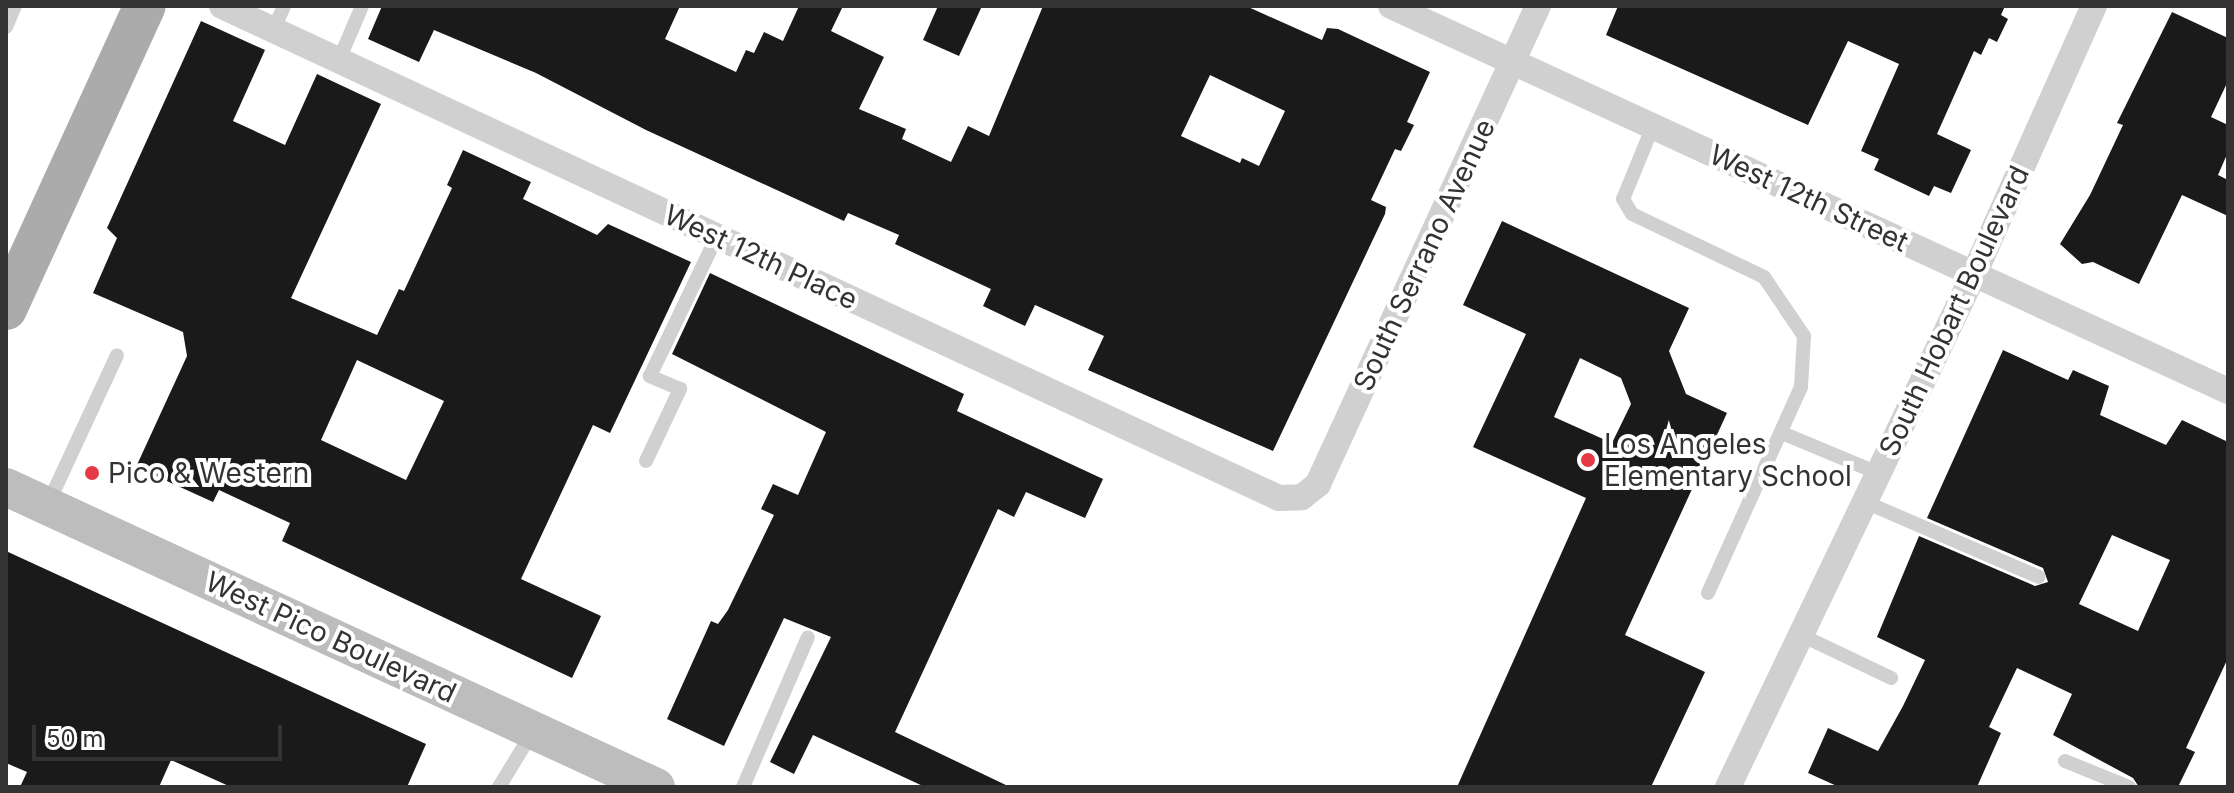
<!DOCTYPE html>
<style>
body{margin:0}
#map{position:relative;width:2234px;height:793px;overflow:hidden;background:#fff;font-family:Inter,sans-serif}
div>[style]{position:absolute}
.building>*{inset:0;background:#1a1a1a}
.service>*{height:14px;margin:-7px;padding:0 7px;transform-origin:7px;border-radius:7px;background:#d0d0d0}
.minor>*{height:26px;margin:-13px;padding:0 13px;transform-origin:13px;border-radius:13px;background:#d0d0d0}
.secondary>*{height:38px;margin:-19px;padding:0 19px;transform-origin:19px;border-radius:19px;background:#bdbdbd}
.primary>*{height:42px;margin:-21px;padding:0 21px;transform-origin:21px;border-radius:21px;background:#ababab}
.dots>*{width:22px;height:22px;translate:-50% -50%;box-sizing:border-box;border:4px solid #fff;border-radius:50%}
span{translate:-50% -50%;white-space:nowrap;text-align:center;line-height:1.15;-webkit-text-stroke:8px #fff;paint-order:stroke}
.street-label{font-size:28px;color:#333}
.poi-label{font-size:28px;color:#333}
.left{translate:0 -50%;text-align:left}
.frame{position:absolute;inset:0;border:8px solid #333;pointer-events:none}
.scale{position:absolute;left:32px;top:725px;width:250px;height:36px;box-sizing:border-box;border:4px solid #333;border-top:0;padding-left:10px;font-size:24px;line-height:28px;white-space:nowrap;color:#333;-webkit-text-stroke:6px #fff;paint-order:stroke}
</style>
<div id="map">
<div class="building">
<div style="clip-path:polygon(evenodd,382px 6px,680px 6px,665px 39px,736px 72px,746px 50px,754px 53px,764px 32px,783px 41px,799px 6px,843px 6px,831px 31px,884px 57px,859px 109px,906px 129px,902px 139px,951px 162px,968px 126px,989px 136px,1043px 6px,1246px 6px,1322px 40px,1327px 28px,1338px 29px,1430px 72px,1407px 122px,1414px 125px,1401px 151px,1395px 149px,1371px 200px,1386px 207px,1385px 214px,1273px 451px,1088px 370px,1104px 336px,1035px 305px,1025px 326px,983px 306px,991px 289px,895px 244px,899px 235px,848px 213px,844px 221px,646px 130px,536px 73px,434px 30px,419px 62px,368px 39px,382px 6px,1210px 75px,1285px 111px,1259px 166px,1242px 158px,1240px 163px,1181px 136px,1210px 75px)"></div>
<div style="clip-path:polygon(938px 6px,982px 6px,959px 56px,923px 40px)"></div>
<div style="clip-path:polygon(1618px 6px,2005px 6px,2001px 15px,2008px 19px,1997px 42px,1989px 38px,1981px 55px,1974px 51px,1937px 134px,1971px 150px,1951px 193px,1934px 186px,1929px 196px,1874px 170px,1879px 159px,1861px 151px,1899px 64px,1848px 41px,1808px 125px,1606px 35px)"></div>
<div style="clip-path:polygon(2172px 12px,2228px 38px,2228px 81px,2211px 117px,2228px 125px,2228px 152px,2218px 175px,2228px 180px,2228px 216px,2182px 195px,2139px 284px,2093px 262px,2082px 264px,2060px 244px,2090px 195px,2123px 125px,2117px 123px)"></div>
<div style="clip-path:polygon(evenodd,201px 21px,265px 50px,233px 121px,285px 145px,317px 74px,381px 104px,291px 298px,377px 335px,399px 289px,404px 291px,452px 188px,447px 185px,463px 150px,531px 182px,523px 199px,597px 235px,608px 224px,691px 262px,610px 433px,593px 425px,521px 579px,601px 616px,572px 678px,282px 541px,290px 523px,219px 490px,213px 502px,136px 467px,187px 356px,183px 332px,93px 293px,117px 238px,107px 228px,201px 21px,357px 360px,444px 401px,406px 480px,321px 440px,357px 360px)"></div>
<div style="clip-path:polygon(evenodd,1502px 221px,1689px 308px,1669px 351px,1686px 394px,1727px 413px,1625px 635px,1705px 672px,1651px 787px,1457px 787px,1586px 498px,1473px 447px,1526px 334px,1463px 305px,1502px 221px,1580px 358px,1621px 378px,1631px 404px,1612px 443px,1554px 417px,1580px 358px)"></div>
<div style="clip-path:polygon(710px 273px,964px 394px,957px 411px,1103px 479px,1085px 518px,1026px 492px,1014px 517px,998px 509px,895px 732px,1010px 787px,925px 787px,813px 735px,794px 774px,770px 762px,831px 637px,784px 618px,724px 746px,667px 719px,711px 621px,718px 624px,728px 610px,774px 515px,761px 509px,773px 484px,798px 495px,826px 432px,672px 354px)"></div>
<div style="clip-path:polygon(evenodd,2003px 350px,2068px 380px,2073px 370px,2109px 386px,2100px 415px,2166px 445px,2182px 420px,2228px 442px,2228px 658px,2186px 748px,2195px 752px,2178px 787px,2139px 787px,2133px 778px,2053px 735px,2072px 694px,2017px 668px,1989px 727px,2001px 733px,1977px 787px,1839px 787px,1808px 773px,1828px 728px,1878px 751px,1903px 706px,1925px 660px,1877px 637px,1919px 536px,2035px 586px,2048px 582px,2043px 568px,1927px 518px,2003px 350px,2112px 535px,2170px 560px,2138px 631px,2079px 604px,2112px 535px)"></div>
<div style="clip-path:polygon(6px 551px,426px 744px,407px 787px,231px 787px,171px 760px,159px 787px,20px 787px,27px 772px,6px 763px)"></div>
</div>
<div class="service">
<div style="left:6px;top:27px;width:23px;rotate:-67deg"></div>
<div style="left:273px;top:30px;width:26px;rotate:-65deg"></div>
<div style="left:339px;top:60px;width:59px;rotate:-66.9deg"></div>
<div style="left:1653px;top:126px;width:79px;rotate:112.3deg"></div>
<div style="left:1623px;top:199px;width:17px;rotate:59deg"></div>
<div style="left:1632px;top:214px;width:146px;rotate:25.5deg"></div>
<div style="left:1764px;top:277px;width:71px;rotate:55.9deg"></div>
<div style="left:1804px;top:336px;width:51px;rotate:93.4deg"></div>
<div style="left:1801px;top:387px;width:226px;rotate:114.3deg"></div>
<div style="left:1782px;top:433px;width:104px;rotate:22.6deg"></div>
<div style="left:646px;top:461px;width:80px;rotate:-64.7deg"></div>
<div style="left:680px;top:389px;width:33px;rotate:-157deg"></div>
<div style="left:650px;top:376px;width:155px;rotate:-64.4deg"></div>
<div style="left:1865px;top:502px;width:189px;rotate:23.3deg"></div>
<div style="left:47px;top:506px;width:166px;rotate:-65.1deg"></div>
<div style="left:1801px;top:635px;width:100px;rotate:25.5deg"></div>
<div style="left:2065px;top:761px;width:69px;rotate:22.1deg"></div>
<div style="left:499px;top:787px;width:66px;rotate:-58.7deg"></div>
<div style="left:743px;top:787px;width:163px;rotate:-66.6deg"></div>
</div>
<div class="minor">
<div style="left:222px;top:6px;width:1166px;rotate:24.96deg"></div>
<div style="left:1279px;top:498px;width:23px;rotate:-2deg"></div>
<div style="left:1302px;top:497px;width:21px;rotate:-39deg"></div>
<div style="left:1318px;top:484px;width:526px;rotate:-65.29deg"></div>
<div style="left:1391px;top:6px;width:921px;rotate:24.7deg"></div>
<div style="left:1728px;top:787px;width:569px;rotate:-64.38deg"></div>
<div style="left:1974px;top:274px;width:294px;rotate:-65.9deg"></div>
</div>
<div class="secondary">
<div style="left:6px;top:487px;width:716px;rotate:24.78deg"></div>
</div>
<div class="primary">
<div style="left:6px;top:309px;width:333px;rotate:-65.4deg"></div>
</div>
<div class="dots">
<div style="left:1588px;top:460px;background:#e63946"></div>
<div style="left:92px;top:473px;background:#e63946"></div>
</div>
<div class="street-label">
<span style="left:1809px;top:198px;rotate:25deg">West 12th Street</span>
<span style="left:1424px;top:255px;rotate:-65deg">South Serrano Avenue</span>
<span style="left:761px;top:257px;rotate:25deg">West 12th Place</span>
<span style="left:1954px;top:311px;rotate:-65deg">South Hobart Boulevard</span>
<span style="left:331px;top:637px;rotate:25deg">West Pico Boulevard</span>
</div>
<div class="poi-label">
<span class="left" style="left:1604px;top:460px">Los Angeles<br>Elementary School</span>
<span class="left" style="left:108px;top:473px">Pico &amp; Western</span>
</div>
<div class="frame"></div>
<div class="scale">50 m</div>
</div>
